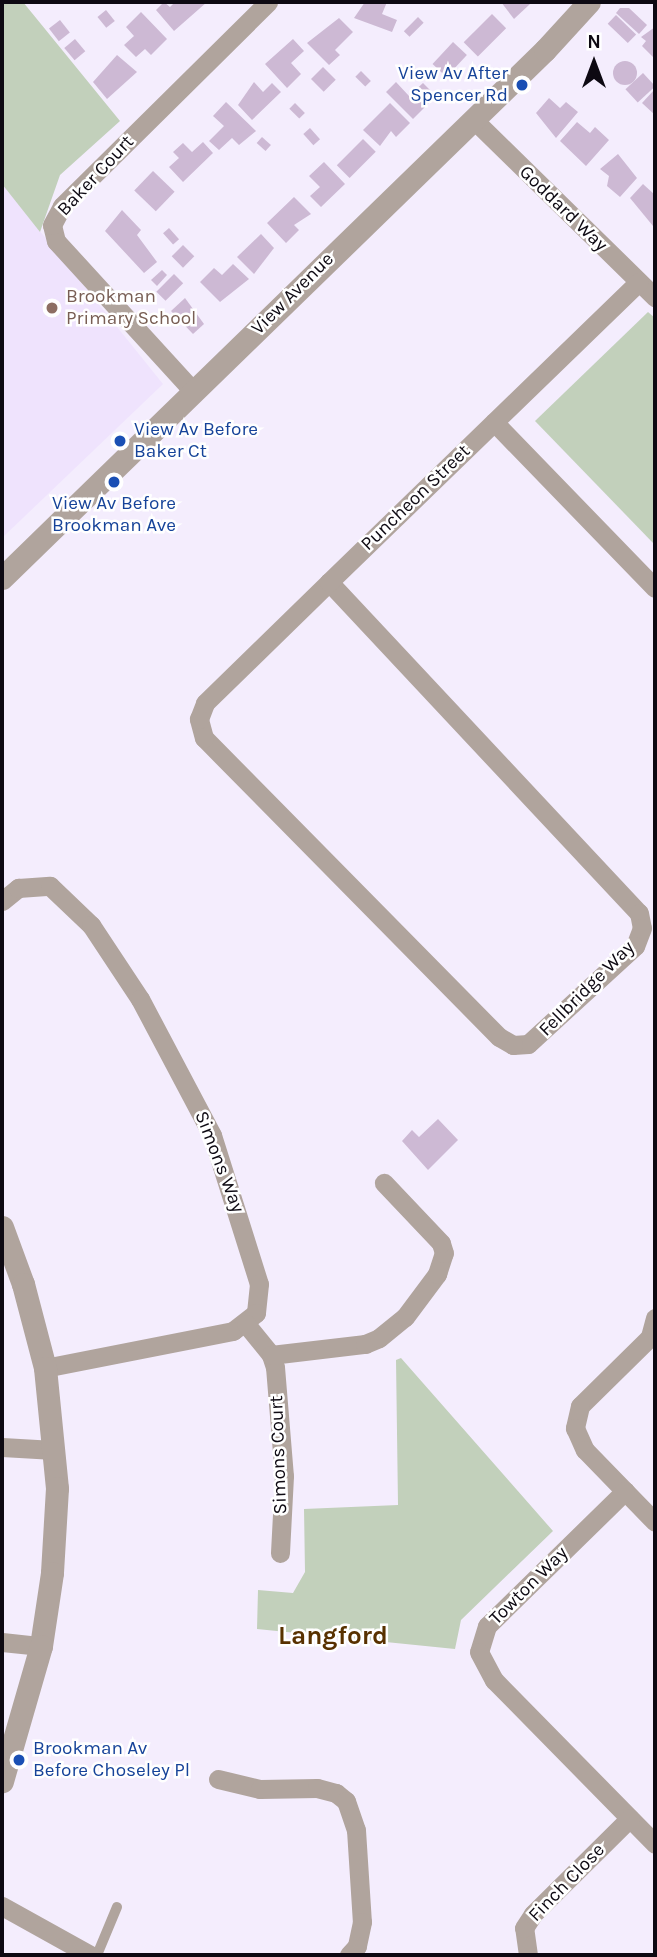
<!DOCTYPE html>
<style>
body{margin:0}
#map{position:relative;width:657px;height:1957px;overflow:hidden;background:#f4edfd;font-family:Karla,sans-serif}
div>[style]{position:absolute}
.built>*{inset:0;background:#efe3fd}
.green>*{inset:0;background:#c2d0bb}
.building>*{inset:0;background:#cdb9d4;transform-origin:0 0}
.round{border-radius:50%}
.service>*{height:10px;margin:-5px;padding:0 5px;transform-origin:5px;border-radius:5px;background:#b0a49d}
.minor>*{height:19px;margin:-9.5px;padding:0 9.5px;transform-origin:9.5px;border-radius:9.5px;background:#b0a49d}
.tertiary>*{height:23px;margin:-11.5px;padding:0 11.5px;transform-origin:11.5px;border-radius:11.5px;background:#b0a49d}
.dots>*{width:19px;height:19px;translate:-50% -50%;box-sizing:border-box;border:4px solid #fff;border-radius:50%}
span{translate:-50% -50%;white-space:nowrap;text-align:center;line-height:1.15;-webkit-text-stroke:5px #fff;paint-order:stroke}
.transit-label{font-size:19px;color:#164399}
.right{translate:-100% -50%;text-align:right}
.left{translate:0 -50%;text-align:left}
.street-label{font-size:19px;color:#0d0912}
.education-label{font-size:19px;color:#785e54}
.district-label{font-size:26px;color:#583100;font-weight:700}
.frame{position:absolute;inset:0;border:4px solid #0d0912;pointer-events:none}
.north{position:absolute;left:559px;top:28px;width:70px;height:70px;-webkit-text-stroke:5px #fff;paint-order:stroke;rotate:0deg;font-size:19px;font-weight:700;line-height:28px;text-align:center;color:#0d0912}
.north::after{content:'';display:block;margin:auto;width:24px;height:32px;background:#0d0912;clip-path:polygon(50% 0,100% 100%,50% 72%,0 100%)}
</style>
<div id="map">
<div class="built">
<div style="clip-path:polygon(2px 184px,163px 384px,2px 538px)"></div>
</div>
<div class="green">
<div style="clip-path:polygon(2px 2px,23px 2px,120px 121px,60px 175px,40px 232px,2px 184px)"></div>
<div style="clip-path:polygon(648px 312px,655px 318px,655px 545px,535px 421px)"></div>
<div style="clip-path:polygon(401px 1358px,553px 1531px,461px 1620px,455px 1649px,257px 1629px,258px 1590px,293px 1593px,305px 1572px,304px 1509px,398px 1505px,396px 1360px)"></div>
</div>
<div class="building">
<div style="clip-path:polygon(164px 2px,170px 7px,175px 2px,207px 2px,174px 31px,156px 10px)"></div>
<div style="clip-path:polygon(365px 2px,387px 2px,382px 14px,397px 20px,392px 32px,354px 18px)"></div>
<div style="clip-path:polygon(501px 2px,527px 2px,530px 4px,514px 19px)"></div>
<div style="clip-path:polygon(620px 8px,629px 8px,647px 25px,639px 34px,616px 13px)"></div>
<div style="left:106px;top:10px;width:14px;height:11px;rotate:51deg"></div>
<div style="clip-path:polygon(141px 12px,167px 39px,151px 55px,145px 49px,136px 57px,124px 45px,134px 36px,126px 27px)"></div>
<div style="left:492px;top:14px;width:20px;height:40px;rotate:45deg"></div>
<div style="left:616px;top:15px;width:28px;height:12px;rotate:44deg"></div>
<div style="left:418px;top:17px;width:8px;height:20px;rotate:45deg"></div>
<div style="clip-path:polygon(339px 18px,353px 32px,335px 50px,340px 55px,329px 65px,307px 43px)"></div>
<div style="left:60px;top:20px;width:16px;height:14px;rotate:52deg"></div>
<div style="clip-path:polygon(655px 27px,655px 56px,654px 58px,642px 46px,646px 41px,641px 37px)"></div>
<div style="left:75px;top:39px;width:16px;height:14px;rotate:50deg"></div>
<div style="clip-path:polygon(293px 39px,304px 51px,291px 63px,301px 74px,287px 88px,265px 64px)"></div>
<div style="left:453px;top:42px;width:19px;height:30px;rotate:43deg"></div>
<div style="clip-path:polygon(117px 55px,137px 72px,107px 99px,93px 82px)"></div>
<div class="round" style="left:613px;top:61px;width:24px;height:24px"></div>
<div style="left:323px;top:67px;width:18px;height:17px;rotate:45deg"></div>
<div style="left:361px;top:71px;width:14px;height:8px;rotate:45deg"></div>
<div style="left:643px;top:73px;width:18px;height:24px;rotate:47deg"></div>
<div style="clip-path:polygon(254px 82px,263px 92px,272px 83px,281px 92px,252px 120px,238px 105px)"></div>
<div style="clip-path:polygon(396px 82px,409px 96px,423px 83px,436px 96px,413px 119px,386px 92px)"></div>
<div style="clip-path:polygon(655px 89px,655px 115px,642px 103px)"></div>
<div style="clip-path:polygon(549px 98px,560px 108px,566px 102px,578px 112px,556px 138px,536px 113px)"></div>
<div style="clip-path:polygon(226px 102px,256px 131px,239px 145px,232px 138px,219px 150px,209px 141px,224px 126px,213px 116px)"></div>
<div style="left:295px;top:103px;width:14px;height:8px;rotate:45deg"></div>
<div style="clip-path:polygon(390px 103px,410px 123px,396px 137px,391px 131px,380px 146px,363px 130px)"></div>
<div style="clip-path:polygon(577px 122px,590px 133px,595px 127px,609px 140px,586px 166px,560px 141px)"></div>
<div style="left:310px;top:128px;width:15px;height:9px;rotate:48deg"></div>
<div style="left:262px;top:137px;width:12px;height:8px;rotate:42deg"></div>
<div style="left:363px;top:139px;width:18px;height:37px;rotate:45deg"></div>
<div style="clip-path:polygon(203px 142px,213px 153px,183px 182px,169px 167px,179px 158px,173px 152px,183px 143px,192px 152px)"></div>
<div style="clip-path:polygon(618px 154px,637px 178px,620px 197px,607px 186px,609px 176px,600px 169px)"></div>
<div style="clip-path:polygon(324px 162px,345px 184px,321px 207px,310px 196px,320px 187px,309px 176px)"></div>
<div style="left:153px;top:171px;width:30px;height:27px;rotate:44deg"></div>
<div style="clip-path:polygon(643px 184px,655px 195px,653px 226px,630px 198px)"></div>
<div style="clip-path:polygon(294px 197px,311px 214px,294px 225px,299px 230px,286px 243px,267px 223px)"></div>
<div style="clip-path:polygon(122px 210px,141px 230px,137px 235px,157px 262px,144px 273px,105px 231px)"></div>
<div style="left:169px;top:228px;width:15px;height:8px;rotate:48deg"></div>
<div style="clip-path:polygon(261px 234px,274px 248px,254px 274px,237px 257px)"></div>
<div style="left:183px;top:245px;width:16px;height:16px;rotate:45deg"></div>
<div style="clip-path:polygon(233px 264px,249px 279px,220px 302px,200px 282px,214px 268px,222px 275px)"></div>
<div style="clip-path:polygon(162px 270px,167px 275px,157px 286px,151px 280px)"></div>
<div style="left:174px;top:274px;width:13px;height:25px;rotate:45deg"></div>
<div style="clip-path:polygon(185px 298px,204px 324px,193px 334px,171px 311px)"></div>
<div style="clip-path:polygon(438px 1119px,458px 1140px,428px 1170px,402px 1141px,412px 1130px,419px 1137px)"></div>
</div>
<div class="service">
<div style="left:97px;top:1955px;width:52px;rotate:-67.4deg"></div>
</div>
<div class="minor">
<div style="left:473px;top:119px;width:255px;rotate:44.4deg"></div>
<div style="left:193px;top:391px;width:203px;rotate:-132.4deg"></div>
<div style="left:56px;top:241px;width:16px;rotate:-104deg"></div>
<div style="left:52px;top:225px;width:21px;rotate:-62deg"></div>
<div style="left:62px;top:206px;width:290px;rotate:-44.7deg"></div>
<div style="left:494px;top:422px;width:231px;rotate:45.9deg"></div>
<div style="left:329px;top:582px;width:453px;rotate:46.9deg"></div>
<div style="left:639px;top:913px;width:15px;rotate:79deg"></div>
<div style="left:642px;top:928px;width:19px;rotate:111deg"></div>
<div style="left:635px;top:946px;width:145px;rotate:137.5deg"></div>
<div style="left:528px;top:1044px;width:15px;rotate:176deg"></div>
<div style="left:513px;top:1045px;width:16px;rotate:-150deg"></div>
<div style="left:499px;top:1037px;width:420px;rotate:-134.6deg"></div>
<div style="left:204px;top:738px;width:20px;rotate:-105deg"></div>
<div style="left:199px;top:719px;width:17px;rotate:-69deg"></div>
<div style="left:205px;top:703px;width:173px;rotate:-44.3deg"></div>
<div style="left:329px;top:582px;width:431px;rotate:-44.1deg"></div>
<div style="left:2px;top:901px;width:21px;rotate:-39deg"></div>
<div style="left:18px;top:888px;width:32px;rotate:-4deg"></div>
<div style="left:50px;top:886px;width:57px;rotate:43.6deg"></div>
<div style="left:91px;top:925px;width:89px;rotate:56.5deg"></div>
<div style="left:140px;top:999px;width:154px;rotate:62.1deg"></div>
<div style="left:212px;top:1135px;width:156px;rotate:72.5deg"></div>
<div style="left:259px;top:1284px;width:29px;rotate:96deg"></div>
<div style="left:256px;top:1313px;width:29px;rotate:142deg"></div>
<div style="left:233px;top:1331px;width:192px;rotate:168.9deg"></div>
<div style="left:655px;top:1318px;width:20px;rotate:105deg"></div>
<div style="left:650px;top:1337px;width:98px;rotate:135.4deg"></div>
<div style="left:580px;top:1406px;width:23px;rotate:103deg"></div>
<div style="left:575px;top:1428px;width:24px;rotate:66deg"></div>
<div style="left:585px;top:1450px;width:100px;rotate:45.8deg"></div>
<div style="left:246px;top:1324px;width:40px;rotate:51deg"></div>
<div style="left:271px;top:1355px;width:13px;rotate:72deg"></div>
<div style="left:275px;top:1367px;width:109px;rotate:85.3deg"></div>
<div style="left:284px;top:1476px;width:77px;rotate:93deg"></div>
<div style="left:271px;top:1355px;width:95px;rotate:-6.7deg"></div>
<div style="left:365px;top:1344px;width:15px;rotate:-23deg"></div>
<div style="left:379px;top:1338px;width:33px;rotate:-39deg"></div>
<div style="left:405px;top:1317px;width:54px;rotate:-53.3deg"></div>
<div style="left:437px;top:1274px;width:22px;rotate:-72deg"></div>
<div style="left:444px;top:1253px;width:10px;rotate:-107deg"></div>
<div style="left:441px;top:1243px;width:83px;rotate:-133.5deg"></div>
<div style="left:2px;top:1447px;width:52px;rotate:3.3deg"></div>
<div style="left:625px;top:1491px;width:193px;rotate:135.6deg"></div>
<div style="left:487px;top:1626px;width:27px;rotate:107deg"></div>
<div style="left:479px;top:1652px;width:32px;rotate:62deg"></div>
<div style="left:494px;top:1680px;width:230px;rotate:45.5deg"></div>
<div style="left:2px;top:1642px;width:39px;rotate:6deg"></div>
<div style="left:218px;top:1779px;width:43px;rotate:13.4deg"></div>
<div style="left:260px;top:1789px;width:57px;rotate:-1deg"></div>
<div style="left:317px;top:1788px;width:20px;rotate:15deg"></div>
<div style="left:336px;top:1793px;width:13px;rotate:39deg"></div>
<div style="left:346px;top:1801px;width:31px;rotate:71deg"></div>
<div style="left:356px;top:1830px;width:92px;rotate:86.3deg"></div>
<div style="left:362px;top:1922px;width:25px;rotate:102deg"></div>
<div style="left:357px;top:1946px;width:12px;rotate:132deg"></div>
<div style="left:2px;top:1906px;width:101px;rotate:29.1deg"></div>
<div style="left:528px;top:1955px;width:27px;rotate:-98deg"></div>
<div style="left:524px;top:1928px;width:17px;rotate:-57deg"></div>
<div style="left:533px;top:1914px;width:136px;rotate:-44.7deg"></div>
</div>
<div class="tertiary">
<div style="left:2px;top:578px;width:757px;rotate:-44.2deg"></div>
<div style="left:545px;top:50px;width:65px;rotate:-47.5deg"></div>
<div style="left:2px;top:1227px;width:61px;rotate:69.8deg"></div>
<div style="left:23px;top:1284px;width:87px;rotate:75.3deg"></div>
<div style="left:45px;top:1368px;width:121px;rotate:84.3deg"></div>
<div style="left:57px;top:1488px;width:85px;rotate:93.4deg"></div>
<div style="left:52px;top:1573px;width:74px;rotate:98.6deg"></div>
<div style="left:41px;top:1646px;width:141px;rotate:106.1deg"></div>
</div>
<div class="dots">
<div style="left:522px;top:85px;background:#1a4fb4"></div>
<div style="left:52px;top:308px;background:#8d6e63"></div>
<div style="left:120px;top:441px;background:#1a4fb4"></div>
<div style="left:114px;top:482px;background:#1a4fb4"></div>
<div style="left:19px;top:1760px;background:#1a4fb4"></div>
</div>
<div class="transit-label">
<span class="right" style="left:508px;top:85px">View Av After<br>Spencer Rd</span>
<span class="left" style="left:134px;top:441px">View Av Before<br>Baker Ct</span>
<span style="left:114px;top:515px">View Av Before<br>Brookman Ave</span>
<span class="left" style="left:33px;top:1760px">Brookman Av<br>Before Choseley Pl</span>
</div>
<div class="street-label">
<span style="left:96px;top:176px;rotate:-47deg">Baker Court</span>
<span style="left:563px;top:209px;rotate:44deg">Goddard Way</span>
<span style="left:293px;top:294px;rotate:-45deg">View Avenue</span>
<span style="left:416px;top:498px;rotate:-44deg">Puncheon Street</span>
<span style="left:587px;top:989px;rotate:-45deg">Fellbridge Way</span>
<span style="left:219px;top:1162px;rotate:69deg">Simons Way</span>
<span style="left:279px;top:1455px;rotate:-92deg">Simons Court</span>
<span style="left:529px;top:1586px;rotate:-45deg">Towton Way</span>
<span style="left:567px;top:1883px;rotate:-46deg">Finch Close</span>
</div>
<div class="education-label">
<span class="left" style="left:66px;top:308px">Brookman<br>Primary School</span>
</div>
<div class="district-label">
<span style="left:333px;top:1636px">Langford</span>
</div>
<div class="frame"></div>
<div class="north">N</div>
</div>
